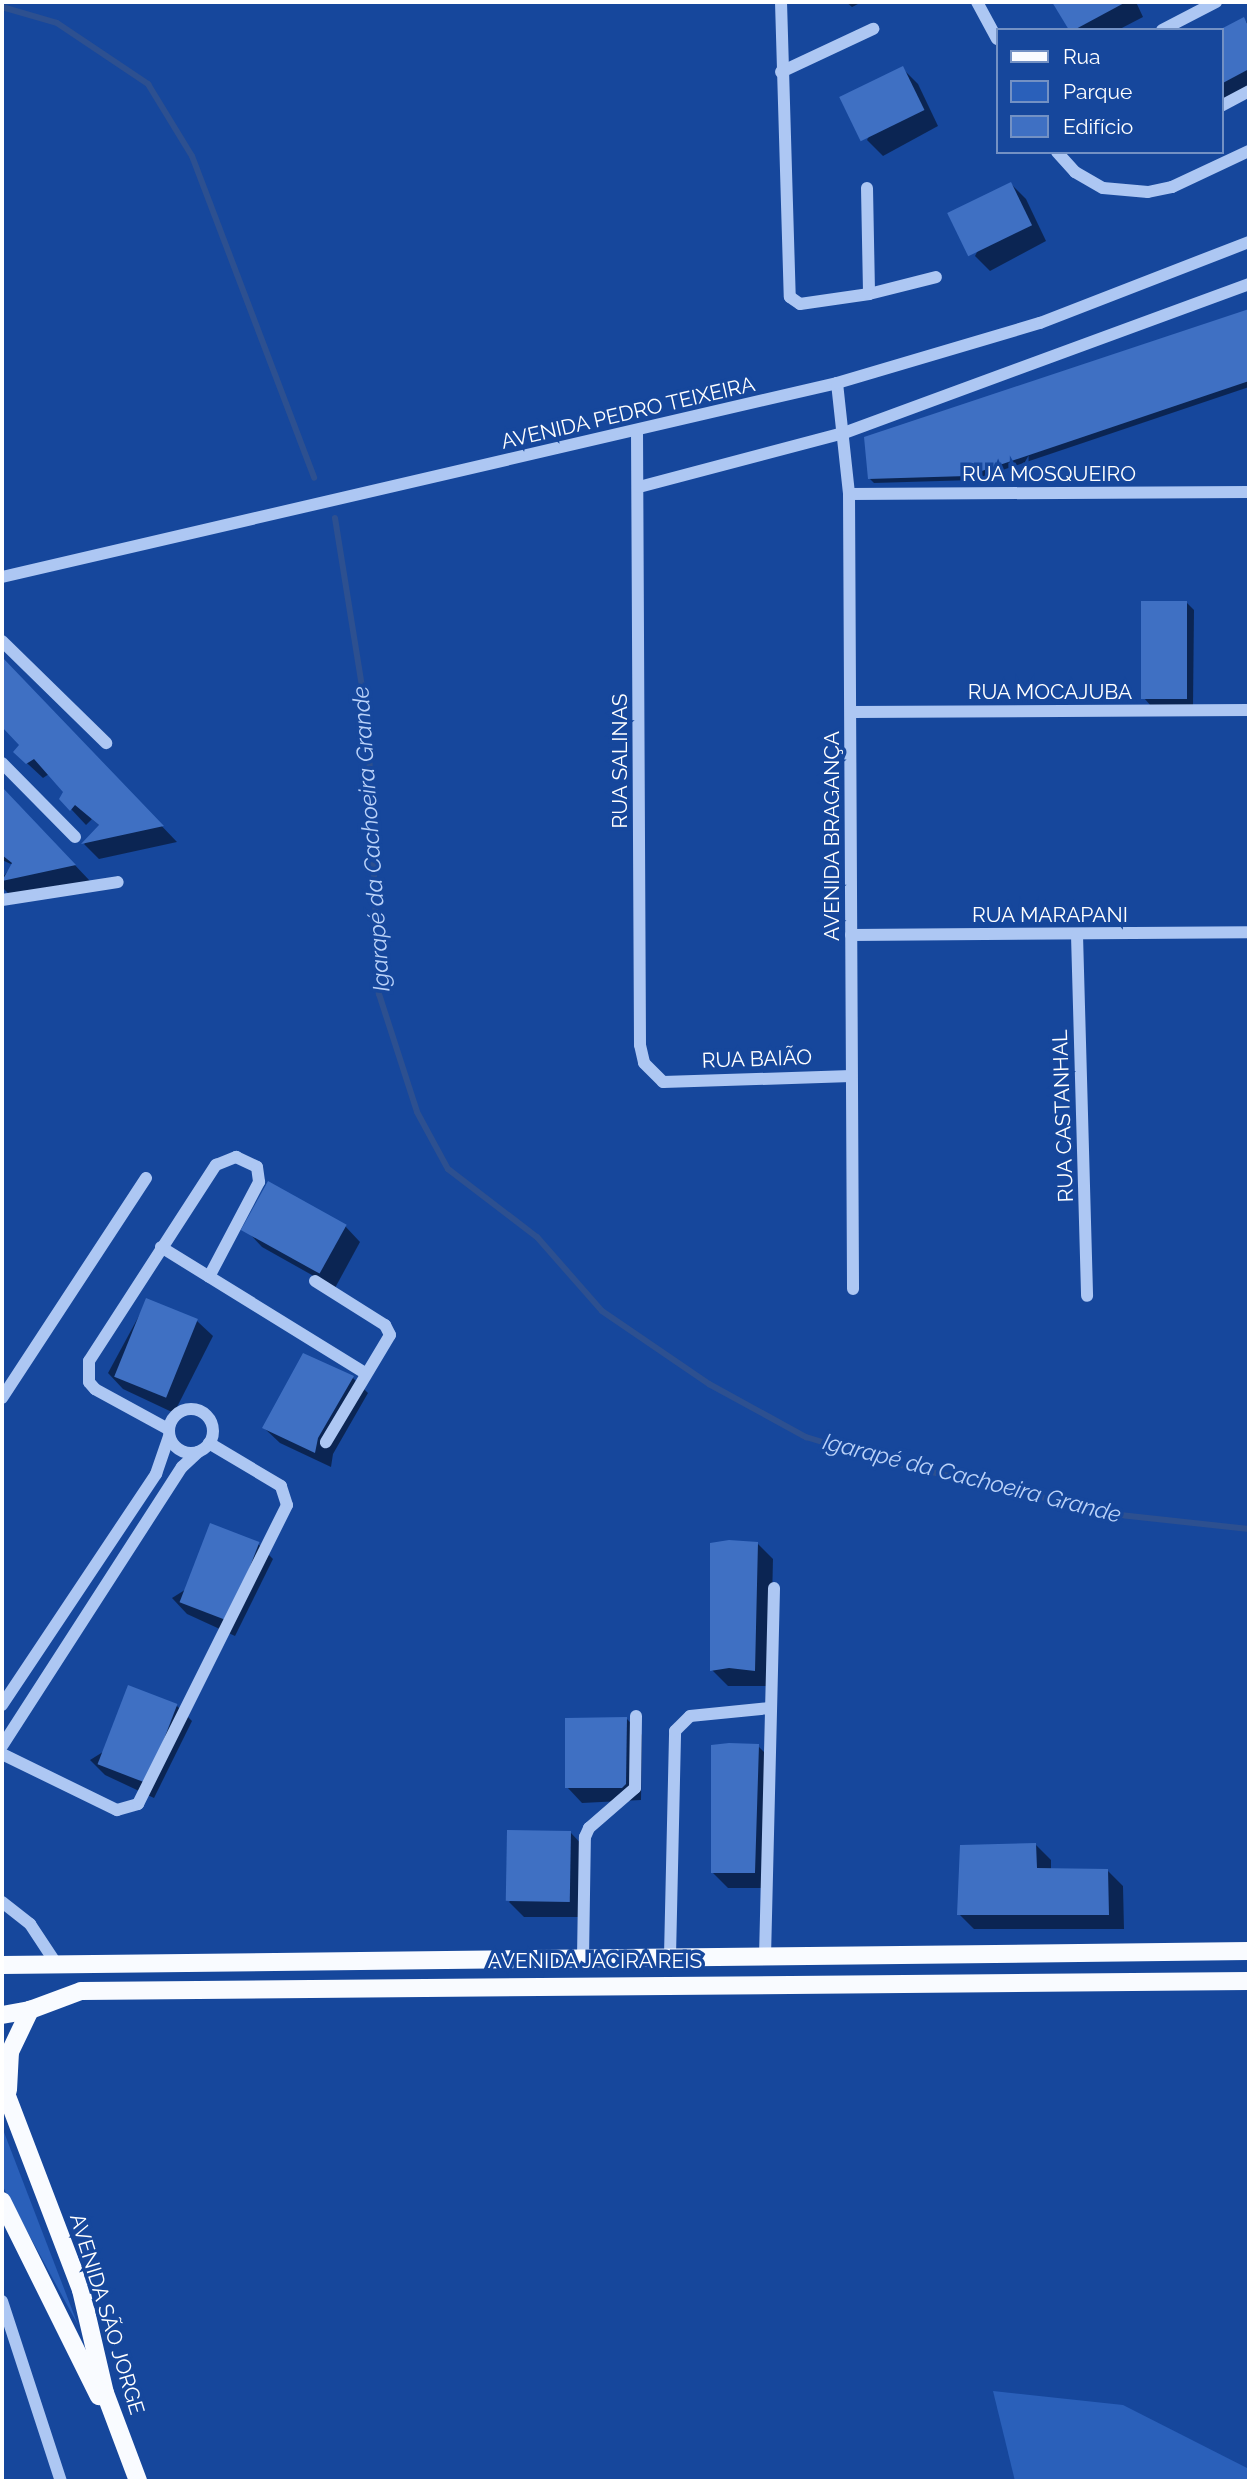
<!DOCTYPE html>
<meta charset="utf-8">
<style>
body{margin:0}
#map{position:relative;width:1251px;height:2483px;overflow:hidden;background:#16479c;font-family:Raleway,sans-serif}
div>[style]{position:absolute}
.green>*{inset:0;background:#2a60ba}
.shadow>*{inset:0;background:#0007}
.stream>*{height:6px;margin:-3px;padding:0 3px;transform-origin:3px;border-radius:3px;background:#2d5090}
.building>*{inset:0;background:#3f70c3;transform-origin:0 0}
.minor>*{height:12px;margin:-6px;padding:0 6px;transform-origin:6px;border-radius:6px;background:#adc7f3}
.minor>.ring{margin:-6px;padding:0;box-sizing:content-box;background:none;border:12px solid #adc7f3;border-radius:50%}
.major>*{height:18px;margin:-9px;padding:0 9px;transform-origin:9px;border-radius:9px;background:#f9fbff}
span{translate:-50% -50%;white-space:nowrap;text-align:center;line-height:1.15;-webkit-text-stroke:7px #16479c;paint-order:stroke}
.street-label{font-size:21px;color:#fff}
.water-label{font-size:23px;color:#bad2f9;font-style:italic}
.frame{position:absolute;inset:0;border:4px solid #fff;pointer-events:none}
.legend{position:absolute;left:996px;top:28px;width:228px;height:126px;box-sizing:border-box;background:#16479c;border:2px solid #7391c4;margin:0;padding:9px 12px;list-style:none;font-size:21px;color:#fff}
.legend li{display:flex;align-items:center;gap:14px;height:35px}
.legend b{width:35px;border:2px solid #7391c4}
</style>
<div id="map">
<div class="green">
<div style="clip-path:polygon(2px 2127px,78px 2325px,2px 2185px)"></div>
<div style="clip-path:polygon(993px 2391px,1123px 2405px,1249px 2469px,1249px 2481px,1015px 2481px)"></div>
</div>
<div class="shadow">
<div style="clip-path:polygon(846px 2px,862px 2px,852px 7px)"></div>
<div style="clip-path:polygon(1054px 2px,1136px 2px,1143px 17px,1118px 30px,1071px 30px)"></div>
<div style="clip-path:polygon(1244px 19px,1249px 25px,1249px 92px,1221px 104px,1221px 31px)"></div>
<div style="clip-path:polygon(903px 69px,918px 84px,938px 126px,883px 156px,867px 140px)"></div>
<div style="clip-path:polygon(1011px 184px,1026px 199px,1046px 241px,990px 271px,975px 256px)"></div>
<div style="clip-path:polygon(1249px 311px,1249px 387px,973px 480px,874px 483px,869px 478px,866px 438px)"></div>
<div style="clip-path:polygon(1186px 602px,1194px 610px,1193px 706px,1151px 706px,1144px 698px)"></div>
<div style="clip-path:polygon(2px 659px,177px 842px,99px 859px,84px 844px,100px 826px,92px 819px,86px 825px,71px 809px,65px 792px,49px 774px,43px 778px,15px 752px,21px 745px,2px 725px)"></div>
<div style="clip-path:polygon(2px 788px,90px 881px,12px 897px,2px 887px,2px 878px,13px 865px,2px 860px)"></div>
<div style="clip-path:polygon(345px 1226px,360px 1242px,335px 1288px,262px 1247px,247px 1231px)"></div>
<div style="clip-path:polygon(147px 1301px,197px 1321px,213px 1336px,174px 1413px,123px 1389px,108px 1373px)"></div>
<div style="clip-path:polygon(353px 1378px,368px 1393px,333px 1454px,331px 1467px,280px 1443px,264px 1428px)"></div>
<div style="clip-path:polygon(258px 1544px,273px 1559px,235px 1636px,187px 1614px,172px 1598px)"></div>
<div style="clip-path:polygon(758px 1544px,773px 1559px,770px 1686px,728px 1686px,712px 1670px)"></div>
<div style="clip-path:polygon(177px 1706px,192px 1721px,154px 1798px,105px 1775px,90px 1760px)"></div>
<div style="clip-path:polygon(627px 1719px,642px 1735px,641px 1800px,582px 1803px,567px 1787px)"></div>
<div style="clip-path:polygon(758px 1746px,774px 1762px,770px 1888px,728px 1888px,713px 1873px)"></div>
<div style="clip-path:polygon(571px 1833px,586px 1849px,585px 1917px,524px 1917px,509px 1902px)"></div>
<div style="clip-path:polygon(1035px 1844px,1051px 1860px,1051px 1870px,1108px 1871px,1123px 1886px,1124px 1929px,974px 1929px,959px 1914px)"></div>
</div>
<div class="stream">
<div style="left:2px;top:7px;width:57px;rotate:16.2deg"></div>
<div style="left:57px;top:23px;width:110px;rotate:33.8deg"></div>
<div style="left:148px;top:84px;width:84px;rotate:58.6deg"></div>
<div style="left:192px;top:156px;width:344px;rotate:69.2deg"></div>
<div style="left:335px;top:518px;width:210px;rotate:80.9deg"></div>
<div style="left:368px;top:725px;width:269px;rotate:87.7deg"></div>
<div style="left:379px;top:994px;width:124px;rotate:72.1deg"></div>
<div style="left:417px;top:1112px;width:65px;rotate:61.5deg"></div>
<div style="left:448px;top:1169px;width:112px;rotate:37.4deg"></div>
<div style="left:537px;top:1237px;width:98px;rotate:48.7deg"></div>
<div style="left:602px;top:1311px;width:130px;rotate:34.3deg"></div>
<div style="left:709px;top:1384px;width:111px;rotate:28.7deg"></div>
<div style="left:806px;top:1437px;width:86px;rotate:17deg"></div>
<div style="left:888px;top:1462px;width:238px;rotate:12.9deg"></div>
<div style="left:1120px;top:1515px;width:130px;rotate:6.2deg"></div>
</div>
<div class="building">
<div style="clip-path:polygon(1052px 2px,1126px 2px,1074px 30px,1069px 30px)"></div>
<div style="clip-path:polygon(1244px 17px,1249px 28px,1249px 69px,1221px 84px,1221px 29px)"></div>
<div style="left:903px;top:66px;width:49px;height:71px;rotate:64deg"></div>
<div style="left:1011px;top:182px;width:48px;height:71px;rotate:64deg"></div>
<div style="clip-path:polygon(1249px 309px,1249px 381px,967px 476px,868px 479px,864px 437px)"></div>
<div style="left:1141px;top:601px;width:46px;height:98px"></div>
<div style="clip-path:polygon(2px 657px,164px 826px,81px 844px,99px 825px,75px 805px,70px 811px,59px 799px,63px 792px,34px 759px,26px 764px,13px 752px,19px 745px,2px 727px)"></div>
<div style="clip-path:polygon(2px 787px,76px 865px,2px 881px,12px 863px,2px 855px)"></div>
<div style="left:268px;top:1181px;width:90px;height:56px;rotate:29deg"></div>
<div style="left:146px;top:1298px;width:56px;height:85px;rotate:22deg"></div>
<div style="clip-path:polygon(303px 1353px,354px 1376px,318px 1438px,315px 1453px,262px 1428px)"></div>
<div style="left:210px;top:1523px;width:53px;height:85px;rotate:21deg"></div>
<div style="clip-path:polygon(729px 1540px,758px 1542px,755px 1671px,729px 1668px,710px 1671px,710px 1543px)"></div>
<div style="left:128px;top:1685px;width:53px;height:85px;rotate:21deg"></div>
<div style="clip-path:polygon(627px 1717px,626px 1784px,622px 1788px,565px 1788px,565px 1718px)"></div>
<div style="clip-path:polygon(729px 1743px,759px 1744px,755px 1873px,711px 1873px,711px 1745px)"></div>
<div style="left:571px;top:1831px;width:71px;height:64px;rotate:91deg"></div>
<div style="clip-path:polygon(1036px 1843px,1037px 1868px,1108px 1869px,1109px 1915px,957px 1915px,960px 1845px)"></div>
</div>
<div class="minor">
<div style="left:781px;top:2px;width:295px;rotate:88.3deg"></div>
<div style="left:790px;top:297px;width:12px;rotate:35deg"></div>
<div style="left:800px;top:304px;width:70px;rotate:-8.2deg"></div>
<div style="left:869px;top:294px;width:69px;rotate:-14.2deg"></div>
<div style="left:977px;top:2px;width:42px;rotate:61.6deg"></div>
<div style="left:1162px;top:30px;width:61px;rotate:-27.4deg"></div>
<div style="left:781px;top:72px;width:102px;rotate:-25.1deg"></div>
<div style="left:1221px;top:106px;width:32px;rotate:-28deg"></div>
<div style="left:1057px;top:152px;width:27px;rotate:48deg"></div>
<div style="left:1075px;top:172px;width:32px;rotate:30deg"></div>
<div style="left:1103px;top:188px;width:45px;rotate:5.1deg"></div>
<div style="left:1148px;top:192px;width:25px;rotate:-12deg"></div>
<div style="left:1172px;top:187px;width:85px;rotate:-25.1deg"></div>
<div style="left:867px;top:188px;width:106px;rotate:88.9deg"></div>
<div style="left:837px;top:383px;width:112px;rotate:83.8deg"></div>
<div style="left:849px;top:494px;width:795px;rotate:89.71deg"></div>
<div style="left:637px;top:431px;width:614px;rotate:89.72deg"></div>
<div style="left:640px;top:1045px;width:18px;rotate:77deg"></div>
<div style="left:644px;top:1063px;width:27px;rotate:45deg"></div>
<div style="left:663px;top:1082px;width:188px;rotate:-1.8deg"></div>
<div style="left:639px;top:487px;width:212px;rotate:-14.8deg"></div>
<div style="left:844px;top:433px;width:432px;rotate:-20.2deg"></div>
<div style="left:849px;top:494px;width:400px;rotate:-0.3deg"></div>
<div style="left:2px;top:577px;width:857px;rotate:-13.08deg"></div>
<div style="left:837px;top:383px;width:212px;rotate:-16.5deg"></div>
<div style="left:1040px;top:323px;width:224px;rotate:-21.2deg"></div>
<div style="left:2px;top:641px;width:146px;rotate:44.4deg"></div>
<div style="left:851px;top:712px;width:398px;rotate:-0.3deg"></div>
<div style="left:2px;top:763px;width:104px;rotate:45.4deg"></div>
<div style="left:2px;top:900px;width:117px;rotate:-8.8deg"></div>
<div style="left:851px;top:935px;width:398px;rotate:-0.4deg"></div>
<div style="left:1077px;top:935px;width:361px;rotate:88.4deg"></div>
<div style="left:161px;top:1247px;width:240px;rotate:31.7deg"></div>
<div style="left:315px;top:1281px;width:83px;rotate:32.2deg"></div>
<div style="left:385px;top:1325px;width:11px;rotate:63deg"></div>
<div style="left:390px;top:1335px;width:125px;rotate:120.9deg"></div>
<div style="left:2px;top:1398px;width:263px;rotate:-56.8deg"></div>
<div class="ring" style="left:169px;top:1409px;width:32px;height:32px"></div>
<div style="left:168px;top:1429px;width:83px;rotate:-151.3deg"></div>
<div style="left:95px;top:1389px;width:9px;rotate:-131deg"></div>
<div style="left:89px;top:1382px;width:21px;rotate:-90deg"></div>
<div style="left:89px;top:1361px;width:234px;rotate:-57.1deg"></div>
<div style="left:216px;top:1165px;width:22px;rotate:-22deg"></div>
<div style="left:236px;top:1157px;width:23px;rotate:25deg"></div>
<div style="left:257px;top:1167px;width:15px;rotate:82deg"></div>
<div style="left:259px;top:1182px;width:107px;rotate:117.8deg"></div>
<div style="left:2px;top:1705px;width:278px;rotate:-56.3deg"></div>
<div style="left:156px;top:1474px;width:39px;rotate:-71deg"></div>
<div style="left:2px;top:1746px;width:332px;rotate:-57.2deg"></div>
<div style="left:182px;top:1467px;width:22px;rotate:-43deg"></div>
<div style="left:2px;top:1754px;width:128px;rotate:26deg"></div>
<div style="left:117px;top:1810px;width:22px;rotate:-16deg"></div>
<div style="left:138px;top:1804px;width:334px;rotate:-63.5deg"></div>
<div style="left:287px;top:1505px;width:20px;rotate:-108deg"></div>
<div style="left:281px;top:1486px;width:84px;rotate:-149.2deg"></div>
<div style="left:2px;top:1902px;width:36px;rotate:38deg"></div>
<div style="left:30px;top:1924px;width:49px;rotate:56.6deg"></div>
<div style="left:670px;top:1956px;width:225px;rotate:-88.7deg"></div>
<div style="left:675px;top:1731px;width:21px;rotate:-45deg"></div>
<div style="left:690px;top:1716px;width:80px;rotate:-5.7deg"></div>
<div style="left:765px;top:1957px;width:369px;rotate:-88.6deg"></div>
<div style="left:583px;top:1958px;width:121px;rotate:-89.1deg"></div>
<div style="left:585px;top:1837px;width:10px;rotate:-66deg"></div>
<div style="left:589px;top:1828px;width:61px;rotate:-41deg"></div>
<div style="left:635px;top:1788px;width:72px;rotate:-89.2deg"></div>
<div style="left:2px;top:2301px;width:189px;rotate:71.9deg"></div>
</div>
<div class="major">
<div style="left:2px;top:1965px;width:1247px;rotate:-0.64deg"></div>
<div style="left:2px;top:2015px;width:28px;rotate:-10deg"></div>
<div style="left:2px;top:2083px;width:222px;rotate:69.1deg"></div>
<div style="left:81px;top:2290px;width:106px;rotate:76.9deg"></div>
<div style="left:105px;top:2393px;width:94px;rotate:69.4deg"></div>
<div style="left:8px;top:2090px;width:38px;rotate:-87deg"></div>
<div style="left:10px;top:2052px;width:47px;rotate:-64.5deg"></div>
<div style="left:30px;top:2010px;width:54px;rotate:-20.4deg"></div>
<div style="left:81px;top:1991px;width:1168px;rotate:-0.49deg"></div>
<div style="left:2px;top:2201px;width:218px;rotate:63.6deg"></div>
</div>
<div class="street-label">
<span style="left:628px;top:413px;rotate:-13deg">AVENIDA PEDRO TEIXEIRA</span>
<span style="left:1049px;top:474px">RUA MOSQUEIRO</span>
<span style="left:1050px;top:692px">RUA MOCAJUBA</span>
<span style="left:620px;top:761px;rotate:-90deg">RUA SALINAS</span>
<span style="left:832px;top:836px;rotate:-90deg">AVENIDA BRAGANÇA</span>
<span style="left:1050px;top:915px">RUA MARAPANI</span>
<span style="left:757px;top:1059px;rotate:-2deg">RUA BAIÃO</span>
<span style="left:1063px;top:1116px;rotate:-92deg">RUA CASTANHAL</span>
<span style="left:595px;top:1961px">AVENIDA JACIRA REIS</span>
<span style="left:107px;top:2314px;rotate:73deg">AVENIDA SÃO JORGE</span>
</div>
<div class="water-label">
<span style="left:371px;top:839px;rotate:-94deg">Igarapé da Cachoeira Grande</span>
<span style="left:972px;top:1478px;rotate:14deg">Igarapé da Cachoeira Grande</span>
</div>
<div class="frame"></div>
<ul class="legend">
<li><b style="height:9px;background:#f9fbff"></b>Rua</li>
<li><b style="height:19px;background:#2a60ba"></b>Parque</li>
<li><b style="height:19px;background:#3f70c3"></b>Edifício</li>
</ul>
</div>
